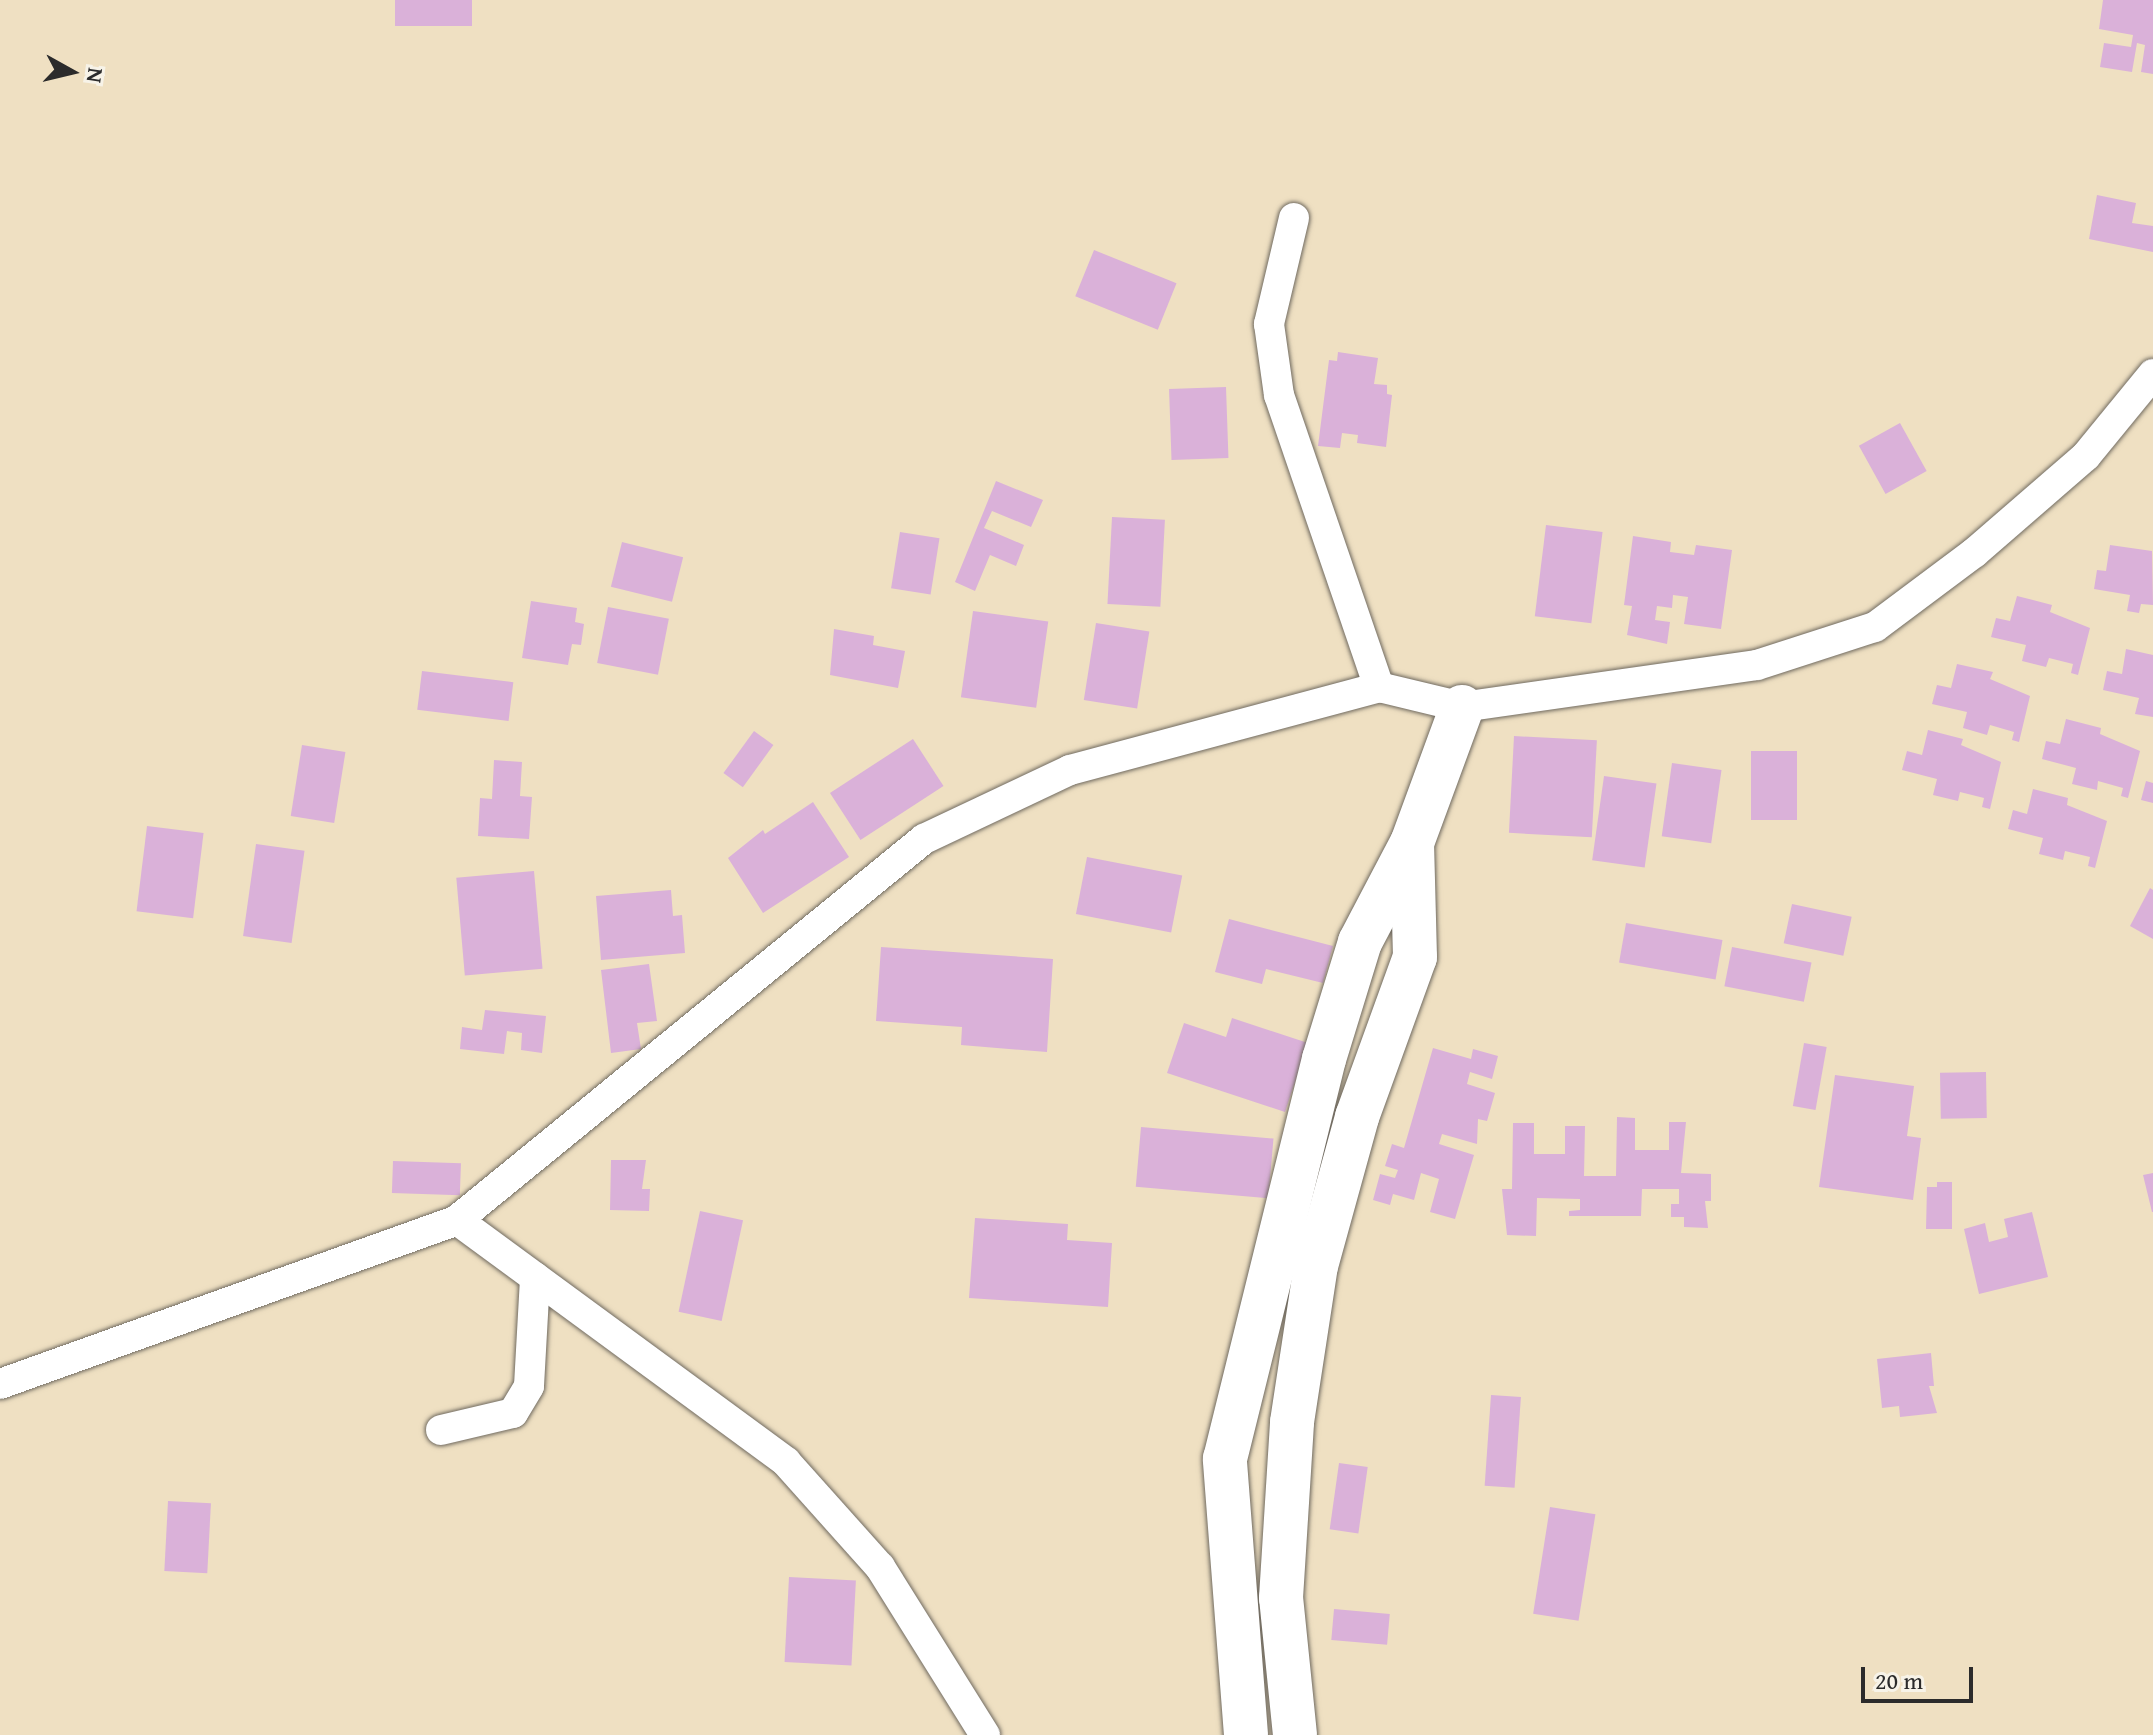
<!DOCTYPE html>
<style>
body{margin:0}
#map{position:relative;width:2153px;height:1735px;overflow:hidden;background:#efe0c2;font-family:"Gentium Book Plus",serif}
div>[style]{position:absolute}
.building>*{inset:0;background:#dab1d9;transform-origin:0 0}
.roads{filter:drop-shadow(0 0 2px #706a60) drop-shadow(0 0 2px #706a60)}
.minor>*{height:30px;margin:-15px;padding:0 15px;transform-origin:15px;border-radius:15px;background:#fff}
.primary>*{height:44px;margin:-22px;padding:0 22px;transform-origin:22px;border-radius:22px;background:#fff}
span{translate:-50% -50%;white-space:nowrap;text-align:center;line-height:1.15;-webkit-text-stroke:7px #f7f3e8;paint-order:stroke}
.north{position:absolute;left:32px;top:32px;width:80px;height:80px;-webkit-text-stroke:6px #f7f3e8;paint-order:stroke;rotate:98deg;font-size:22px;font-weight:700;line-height:32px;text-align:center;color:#2b2b2b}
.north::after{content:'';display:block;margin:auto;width:28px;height:36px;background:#2b2b2b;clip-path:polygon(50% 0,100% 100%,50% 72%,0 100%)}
.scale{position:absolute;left:1861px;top:1667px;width:112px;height:36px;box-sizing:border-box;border:4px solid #2b2b2b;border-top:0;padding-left:10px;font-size:24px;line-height:28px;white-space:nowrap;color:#2b2b2b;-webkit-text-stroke:6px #f7f3e8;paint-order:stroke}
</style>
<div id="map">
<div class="building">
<div style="left:395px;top:0;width:77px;height:26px"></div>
<div style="clip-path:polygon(2103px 0,2153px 0,2153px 74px,2141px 72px,2145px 45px,2137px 43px,2132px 72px,2100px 67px,2104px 43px,2131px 47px,2133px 35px,2099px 29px)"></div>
<div style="clip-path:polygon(2097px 195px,2136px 203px,2132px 223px,2153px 226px,2153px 252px,2089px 239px)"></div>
<div style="left:1094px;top:250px;width:89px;height:50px;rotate:22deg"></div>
<div style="clip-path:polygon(1338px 352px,1378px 358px,1374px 384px,1387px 385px,1387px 394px,1392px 395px,1386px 447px,1357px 443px,1358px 435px,1342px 433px,1340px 448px,1318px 446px,1329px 360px,1337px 361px)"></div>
<div style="left:1226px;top:387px;width:71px;height:57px;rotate:88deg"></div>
<div style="left:1900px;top:423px;width:55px;height:47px;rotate:61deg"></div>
<div style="clip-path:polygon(996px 481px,1043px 500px,1031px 527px,992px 511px,984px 528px,1024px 545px,1016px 566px,990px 555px,975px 591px,955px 582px)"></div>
<div style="left:1112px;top:517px;width:53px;height:87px;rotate:3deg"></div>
<div style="left:1546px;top:525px;width:57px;height:92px;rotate:7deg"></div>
<div style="left:900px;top:532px;width:40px;height:57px;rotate:9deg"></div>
<div style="clip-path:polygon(1633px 536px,1671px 542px,1670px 552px,1694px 555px,1696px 545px,1732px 550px,1721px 629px,1684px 624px,1688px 597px,1673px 595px,1672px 608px,1657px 606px,1655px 620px,1670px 622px,1667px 644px,1627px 635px,1632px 606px,1624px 605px)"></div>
<div style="left:622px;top:542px;width:63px;height:46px;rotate:14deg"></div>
<div style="clip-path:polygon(2110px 545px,2152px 551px,2153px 605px,2141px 604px,2139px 613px,2127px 611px,2130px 595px,2094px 589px,2097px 570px,2106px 571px)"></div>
<div style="clip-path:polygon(2017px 596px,2052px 605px,2050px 612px,2090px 628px,2078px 675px,2071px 673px,2073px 664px,2049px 658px,2046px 667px,2022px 661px,2026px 645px,1991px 637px,1996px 618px,2010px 621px)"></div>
<div style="clip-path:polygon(531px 601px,577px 608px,575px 622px,584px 624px,581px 645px,572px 644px,568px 665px,522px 658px)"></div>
<div style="left:608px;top:607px;width:62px;height:57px;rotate:11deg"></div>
<div style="left:973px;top:611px;width:76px;height:87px;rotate:8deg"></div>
<div style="left:1096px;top:623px;width:54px;height:78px;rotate:9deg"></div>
<div style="clip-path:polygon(834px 629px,874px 636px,873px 645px,905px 651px,898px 688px,830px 675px)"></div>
<div style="clip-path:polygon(2126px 649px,2153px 655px,2153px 717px,2135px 714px,2139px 698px,2103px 690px,2107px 671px,2122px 674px)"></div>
<div style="clip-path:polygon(1957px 664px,1993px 672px,1990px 679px,2030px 696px,2019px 742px,2012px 740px,2014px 732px,1990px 725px,1987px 735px,1963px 728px,1967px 712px,1932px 704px,1937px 685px,1951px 688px)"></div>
<div style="left:422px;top:671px;width:92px;height:39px;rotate:7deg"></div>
<div style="clip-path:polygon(2066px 719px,2101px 728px,2100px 734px,2140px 751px,2128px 798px,2121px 796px,2123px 788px,2098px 781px,2097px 790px,2072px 784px,2076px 768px,2042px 759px,2046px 741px,2060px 744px)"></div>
<div style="clip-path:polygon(1928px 730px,1963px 739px,1961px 745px,2001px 762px,1990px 809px,1982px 807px,1984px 798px,1960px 792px,1958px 801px,1933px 795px,1937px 779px,1902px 770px,1907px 751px,1922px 755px)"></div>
<div style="left:754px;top:731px;width:24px;height:52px;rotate:36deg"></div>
<div style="left:1514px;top:736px;width:83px;height:97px;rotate:3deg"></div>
<div style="left:913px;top:739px;width:56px;height:99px;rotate:57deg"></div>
<div style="left:302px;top:745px;width:44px;height:72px;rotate:9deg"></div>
<div style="left:1751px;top:751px;width:46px;height:69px"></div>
<div style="clip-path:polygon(494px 760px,522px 762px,520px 796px,532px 797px,529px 839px,478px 836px,480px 798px,492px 799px)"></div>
<div style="left:1672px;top:763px;width:50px;height:74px;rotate:8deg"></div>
<div style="left:1604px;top:776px;width:53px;height:85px;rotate:8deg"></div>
<div style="clip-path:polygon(2146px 781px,2153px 783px,2153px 803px,2141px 800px)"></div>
<div style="clip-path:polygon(2033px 789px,2068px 798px,2067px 805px,2107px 821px,2095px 868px,2088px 866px,2090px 857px,2065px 851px,2063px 860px,2039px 854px,2043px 838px,2008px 829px,2013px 810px,2027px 814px)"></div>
<div style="clip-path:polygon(813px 802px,849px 857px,763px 913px,728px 858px,763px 830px,765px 834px)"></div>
<div style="left:147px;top:826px;width:57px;height:86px;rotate:7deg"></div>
<div style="left:256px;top:844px;width:49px;height:93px;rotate:8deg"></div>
<div style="left:1087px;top:857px;width:97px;height:58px;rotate:11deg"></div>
<div style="left:534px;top:871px;width:98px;height:78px;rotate:85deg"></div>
<div style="clip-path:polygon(2150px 888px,2153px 890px,2153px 939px,2130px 926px)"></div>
<div style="clip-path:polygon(671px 890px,673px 916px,682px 915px,685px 953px,601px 960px,596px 896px)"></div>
<div style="left:1792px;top:904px;width:61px;height:40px;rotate:12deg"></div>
<div style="clip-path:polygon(1229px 919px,1333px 946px,1323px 983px,1266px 969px,1262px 984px,1215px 972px)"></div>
<div style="left:1626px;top:923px;width:98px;height:40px;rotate:10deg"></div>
<div style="clip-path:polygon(881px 947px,1053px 959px,1047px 1052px,961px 1045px,962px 1027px,876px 1021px)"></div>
<div style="left:1732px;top:947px;width:81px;height:40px;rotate:11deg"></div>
<div style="clip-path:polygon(649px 964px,657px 1021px,637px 1023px,641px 1049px,611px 1053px,601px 970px)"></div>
<div style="clip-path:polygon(485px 1010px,546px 1016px,542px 1053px,521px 1050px,522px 1033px,507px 1031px,504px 1054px,460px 1049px,462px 1027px,482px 1030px)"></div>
<div style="clip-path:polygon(1232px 1018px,1308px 1043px,1285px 1112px,1167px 1073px,1184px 1023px,1226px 1037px)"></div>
<div style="left:1804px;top:1043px;width:23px;height:64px;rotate:10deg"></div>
<div style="clip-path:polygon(1433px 1048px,1471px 1059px,1473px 1049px,1498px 1056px,1492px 1079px,1470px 1072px,1467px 1084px,1495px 1093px,1487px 1121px,1478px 1119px,1477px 1144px,1442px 1134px,1439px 1144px,1474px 1155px,1455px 1219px,1430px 1212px,1439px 1179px,1421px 1173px,1414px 1200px,1393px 1194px,1390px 1205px,1373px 1200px,1380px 1174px,1395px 1178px,1398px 1170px,1385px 1166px,1392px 1144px,1404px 1148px)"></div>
<div style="left:1986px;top:1072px;width:46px;height:46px;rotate:89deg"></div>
<div style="clip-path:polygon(1835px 1075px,1914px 1086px,1907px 1136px,1921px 1138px,1913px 1200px,1819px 1187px)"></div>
<div style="clip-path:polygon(1617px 1117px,1635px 1118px,1635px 1150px,1669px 1150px,1669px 1122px,1686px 1122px,1681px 1173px,1711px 1174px,1711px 1201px,1705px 1201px,1708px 1228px,1684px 1227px,1684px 1217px,1671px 1217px,1671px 1204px,1679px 1204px,1679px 1189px,1642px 1189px,1641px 1216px,1569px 1216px,1569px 1211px,1580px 1210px,1580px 1199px,1537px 1198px,1536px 1236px,1507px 1235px,1502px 1189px,1512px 1189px,1513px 1123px,1534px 1123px,1534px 1154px,1565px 1154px,1565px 1126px,1585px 1126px,1584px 1176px,1616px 1176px)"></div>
<div style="left:1141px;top:1127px;width:133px;height:60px;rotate:5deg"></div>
<div style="clip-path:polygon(611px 1160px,646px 1160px,642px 1189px,650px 1189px,649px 1211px,610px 1210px)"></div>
<div style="left:393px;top:1161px;width:68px;height:32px;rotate:2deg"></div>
<div style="clip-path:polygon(2153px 1173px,2153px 1212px,2152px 1212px,2143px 1175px)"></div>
<div style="clip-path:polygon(1937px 1182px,1952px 1182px,1952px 1229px,1926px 1229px,1927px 1187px,1937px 1187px)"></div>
<div style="left:700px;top:1211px;width:44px;height:103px;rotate:12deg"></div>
<div style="clip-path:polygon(2032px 1212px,2048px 1277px,1979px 1294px,1964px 1229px,1985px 1223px,1989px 1242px,2008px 1237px,2004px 1219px)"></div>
<div style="clip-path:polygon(975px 1218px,1068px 1224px,1067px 1240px,1112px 1243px,1108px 1307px,969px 1298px)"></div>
<div style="clip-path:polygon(1931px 1353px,1934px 1386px,1929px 1386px,1937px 1413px,1900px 1417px,1899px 1406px,1882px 1408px,1877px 1359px)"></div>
<div style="left:1491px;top:1395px;width:30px;height:91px;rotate:4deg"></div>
<div style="left:1339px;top:1463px;width:29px;height:67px;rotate:8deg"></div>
<div style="left:168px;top:1501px;width:43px;height:70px;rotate:3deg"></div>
<div style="left:1550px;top:1507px;width:46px;height:108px;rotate:9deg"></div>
<div style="left:789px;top:1577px;width:67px;height:85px;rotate:3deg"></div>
<div style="left:1334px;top:1609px;width:56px;height:31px;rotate:5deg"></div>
</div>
<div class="roads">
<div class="minor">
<div style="left:1294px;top:218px;width:109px;rotate:103.3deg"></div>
<div style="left:1269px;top:324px;width:72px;rotate:82deg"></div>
<div style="left:1279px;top:395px;width:309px;rotate:71.1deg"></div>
<div style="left:457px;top:1220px;width:408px;rotate:36.3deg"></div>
<div style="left:786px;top:1462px;width:141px;rotate:48.2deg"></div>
<div style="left:880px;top:1567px;width:198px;rotate:58deg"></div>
<div style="left:0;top:1384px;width:486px;rotate:-19.7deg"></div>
<div style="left:457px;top:1220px;width:603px;rotate:-39.21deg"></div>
<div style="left:924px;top:839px;width:161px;rotate:-25.3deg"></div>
<div style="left:1070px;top:770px;width:320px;rotate:-15deg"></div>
<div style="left:1379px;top:687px;width:85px;rotate:13.5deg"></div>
<div style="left:1462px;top:707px;width:298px;rotate:-8.1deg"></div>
<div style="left:1757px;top:665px;width:124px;rotate:-17.9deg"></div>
<div style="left:1875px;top:627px;width:124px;rotate:-36.8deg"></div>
<div style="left:1974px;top:553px;width:148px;rotate:-40.9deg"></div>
<div style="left:2086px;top:456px;width:106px;rotate:-50.7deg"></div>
<div style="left:441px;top:1430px;width:74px;rotate:-13.3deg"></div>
<div style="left:513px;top:1413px;width:31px;rotate:-59deg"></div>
<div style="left:529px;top:1386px;width:109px;rotate:-86.8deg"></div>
</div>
<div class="primary">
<div style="left:1246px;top:1735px;width:277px;rotate:-94.4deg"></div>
<div style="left:1225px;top:1459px;width:412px;rotate:-76.1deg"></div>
<div style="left:1324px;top:1059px;width:122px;rotate:-72.9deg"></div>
<div style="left:1360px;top:942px;width:112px;rotate:-62.3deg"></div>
<div style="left:1412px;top:843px;width:145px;rotate:-69.8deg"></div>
<div style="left:1295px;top:1735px;width:138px;rotate:-95.8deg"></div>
<div style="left:1281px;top:1598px;width:176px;rotate:-86.4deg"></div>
<div style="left:1292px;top:1422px;width:158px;rotate:-81.3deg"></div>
<div style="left:1316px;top:1266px;width:155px;rotate:-74.6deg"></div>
<div style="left:1357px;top:1117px;width:170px;rotate:-70.1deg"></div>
<div style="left:1415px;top:957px;width:112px;rotate:-91.5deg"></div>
</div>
</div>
<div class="north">N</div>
<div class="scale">20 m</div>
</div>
